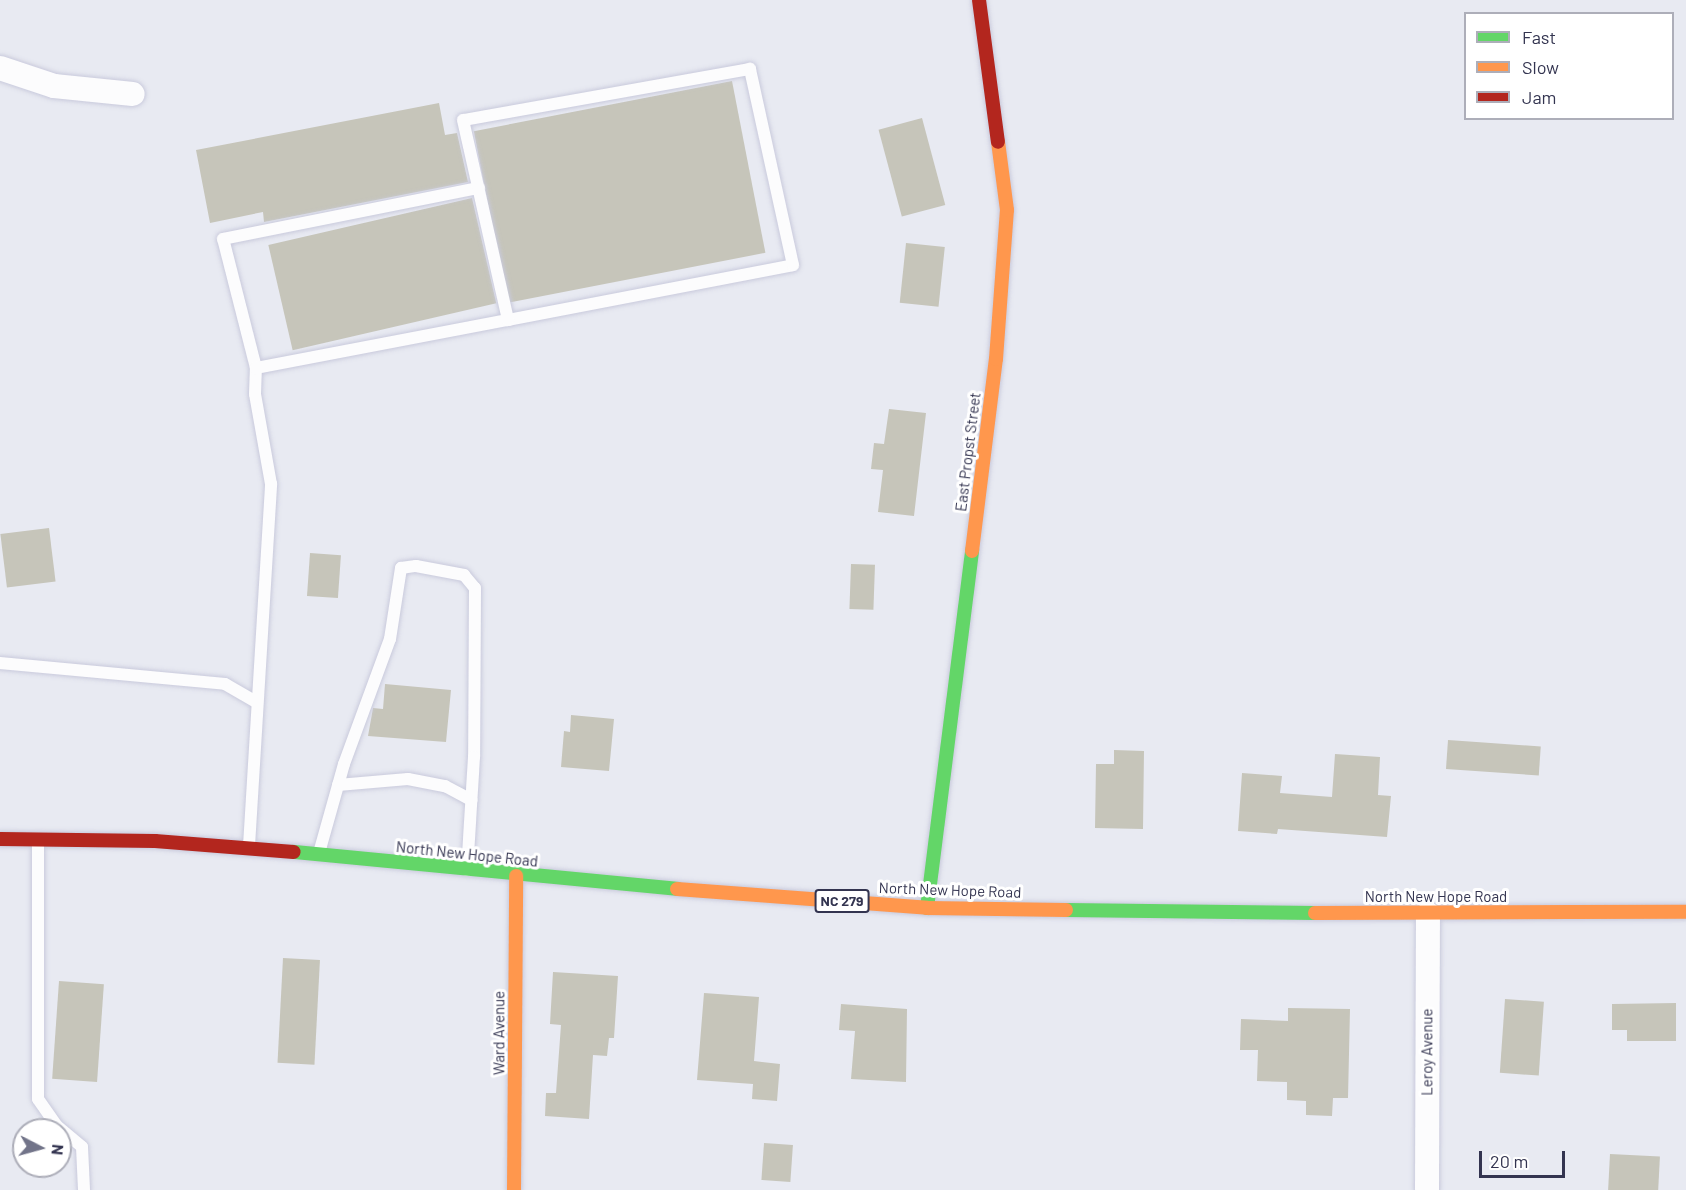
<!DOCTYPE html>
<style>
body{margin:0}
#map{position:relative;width:1686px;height:1190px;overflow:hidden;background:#e8eaf2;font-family:Barlow,sans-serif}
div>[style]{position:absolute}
.building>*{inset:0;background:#c6c5ba;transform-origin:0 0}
.roads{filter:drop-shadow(0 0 2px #c9cadc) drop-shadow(0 0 2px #c9cadc)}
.lane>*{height:12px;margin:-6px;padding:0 6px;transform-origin:6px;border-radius:6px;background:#fcfcfd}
.street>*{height:24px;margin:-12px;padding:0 12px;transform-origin:12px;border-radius:12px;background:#fcfcfd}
.fast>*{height:14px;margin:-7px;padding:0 7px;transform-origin:7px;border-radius:7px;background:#63d668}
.slow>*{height:14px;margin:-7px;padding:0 7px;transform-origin:7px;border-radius:7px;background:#ff974d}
.jam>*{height:14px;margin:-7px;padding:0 7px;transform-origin:7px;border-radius:7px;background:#b3261e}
span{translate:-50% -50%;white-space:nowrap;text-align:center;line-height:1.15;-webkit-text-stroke:6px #fff;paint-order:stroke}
.shield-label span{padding:2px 4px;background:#fff;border:2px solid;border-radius:4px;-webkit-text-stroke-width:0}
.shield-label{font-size:14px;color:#333450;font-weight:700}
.street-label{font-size:15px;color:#333450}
.legend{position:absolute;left:1464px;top:12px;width:210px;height:108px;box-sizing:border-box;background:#fff;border:2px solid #adaeb9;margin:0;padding:8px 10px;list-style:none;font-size:18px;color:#333450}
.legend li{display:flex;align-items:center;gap:12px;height:30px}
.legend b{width:30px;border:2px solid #adaeb9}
.north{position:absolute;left:12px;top:1118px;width:60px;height:60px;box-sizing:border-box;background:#fff;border:2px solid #adaeb9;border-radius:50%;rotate:96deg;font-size:16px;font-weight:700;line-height:24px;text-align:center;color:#333450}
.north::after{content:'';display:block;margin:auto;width:21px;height:27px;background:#727489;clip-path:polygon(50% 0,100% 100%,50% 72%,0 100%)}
.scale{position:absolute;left:1479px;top:1151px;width:86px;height:27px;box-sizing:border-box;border:3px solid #333450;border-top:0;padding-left:8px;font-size:18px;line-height:21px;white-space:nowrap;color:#333450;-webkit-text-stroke:4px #fff;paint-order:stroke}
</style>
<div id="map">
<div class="building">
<div style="left:732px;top:81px;width:175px;height:263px;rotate:79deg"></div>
<div style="clip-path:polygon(439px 103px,445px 135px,457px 133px,468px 182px,264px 222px,263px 212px,210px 223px,196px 150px)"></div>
<div style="left:922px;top:118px;width:90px;height:45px;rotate:75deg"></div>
<div style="left:472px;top:198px;width:108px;height:209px;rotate:77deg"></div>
<div style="left:906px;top:243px;width:39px;height:60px;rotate:6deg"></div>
<div style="clip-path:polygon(889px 409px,926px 413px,914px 516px,878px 512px,883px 470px,871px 469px,874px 443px,884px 444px)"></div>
<div style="left:49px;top:528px;width:54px;height:49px;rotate:83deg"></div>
<div style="left:310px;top:553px;width:31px;height:43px;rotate:4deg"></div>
<div style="left:851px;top:564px;width:24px;height:45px;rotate:2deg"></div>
<div style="clip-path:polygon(385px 684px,451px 690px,446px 742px,368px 736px,373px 708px,383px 709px)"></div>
<div style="clip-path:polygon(571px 715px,614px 719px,609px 771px,561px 767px,564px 731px,570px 732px)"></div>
<div style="left:1448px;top:740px;width:93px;height:29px;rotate:4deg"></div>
<div style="clip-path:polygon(1114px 750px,1144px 751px,1143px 829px,1095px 828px,1096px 764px,1114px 764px)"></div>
<div style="clip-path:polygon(1335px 754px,1380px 757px,1378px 795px,1391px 796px,1387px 837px,1278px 829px,1277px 834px,1238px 831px,1242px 773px,1282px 776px,1280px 793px,1332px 797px)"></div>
<div style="left:283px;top:958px;width:37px;height:105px;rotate:3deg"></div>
<div style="clip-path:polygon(553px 972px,618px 976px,614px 1038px,609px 1038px,607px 1056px,593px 1055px,589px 1119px,545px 1116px,546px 1093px,556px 1093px,561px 1025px,550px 1024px)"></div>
<div style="left:59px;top:981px;width:45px;height:98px;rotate:4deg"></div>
<div style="clip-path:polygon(704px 993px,759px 997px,754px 1061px,780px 1064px,777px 1101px,752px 1099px,753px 1084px,697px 1080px)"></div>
<div style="left:1505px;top:999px;width:39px;height:74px;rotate:4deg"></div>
<div style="clip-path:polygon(1676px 1003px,1676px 1041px,1627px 1041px,1627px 1030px,1612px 1030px,1612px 1004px)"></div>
<div style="clip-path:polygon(841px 1004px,907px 1009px,906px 1082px,851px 1079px,855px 1031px,839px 1030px)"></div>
<div style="clip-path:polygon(1288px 1008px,1350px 1009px,1348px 1098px,1333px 1098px,1332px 1116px,1306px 1115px,1306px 1101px,1287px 1100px,1287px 1082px,1257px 1081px,1258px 1050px,1240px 1050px,1241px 1019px,1288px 1021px)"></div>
<div style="left:764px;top:1143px;width:29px;height:37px;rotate:4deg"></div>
<div style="left:1610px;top:1154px;width:50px;height:36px;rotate:3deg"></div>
</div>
<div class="roads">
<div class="lane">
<div style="left:256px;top:368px;width:133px;rotate:-104.3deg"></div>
<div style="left:223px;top:239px;width:261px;rotate:-11.3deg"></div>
<div style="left:0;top:663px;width:226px;rotate:5.3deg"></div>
<div style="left:225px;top:684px;width:34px;rotate:30deg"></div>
<div style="left:338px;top:785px;width:70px;rotate:-4.9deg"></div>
<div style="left:408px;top:779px;width:38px;rotate:11deg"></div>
<div style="left:445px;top:786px;width:30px;rotate:28deg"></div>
<div style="left:38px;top:841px;width:258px;rotate:90deg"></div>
<div style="left:38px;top:1099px;width:32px;rotate:55deg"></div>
<div style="left:56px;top:1125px;width:34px;rotate:40deg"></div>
<div style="left:82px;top:1147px;width:43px;rotate:87.3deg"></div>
<div style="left:249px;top:846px;width:363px;rotate:-86.5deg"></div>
<div style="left:271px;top:484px;width:91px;rotate:-100.1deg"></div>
<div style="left:255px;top:394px;width:26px;rotate:-88deg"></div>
<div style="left:256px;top:368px;width:257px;rotate:-10.8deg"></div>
<div style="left:508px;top:320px;width:290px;rotate:-10.9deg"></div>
<div style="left:793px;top:265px;width:201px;rotate:-102.4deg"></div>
<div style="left:750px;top:69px;width:291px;rotate:169.9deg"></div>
<div style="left:463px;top:120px;width:205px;rotate:77.3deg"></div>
<div style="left:319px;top:853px;width:92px;rotate:-74.3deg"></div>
<div style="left:344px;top:764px;width:133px;rotate:-69.8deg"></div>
<div style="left:390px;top:639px;width:72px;rotate:-81.2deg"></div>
<div style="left:401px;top:568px;width:15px;rotate:-8deg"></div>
<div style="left:416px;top:566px;width:49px;rotate:10.6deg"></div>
<div style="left:464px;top:575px;width:17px;rotate:50deg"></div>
<div style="left:475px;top:588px;width:169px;rotate:90.3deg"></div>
<div style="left:474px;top:757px;width:113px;rotate:93.5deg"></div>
</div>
<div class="street">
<div style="left:0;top:68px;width:57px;rotate:18.4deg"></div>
<div style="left:54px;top:86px;width:79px;rotate:5.8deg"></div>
<div style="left:1427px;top:1190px;width:276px;rotate:-89.8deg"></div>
</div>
<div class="fast">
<div style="left:294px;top:852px;width:385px;rotate:5.5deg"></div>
<div style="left:927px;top:908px;width:360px;rotate:-82.8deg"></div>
<div style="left:1066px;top:910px;width:249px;rotate:0.7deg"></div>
</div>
<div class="slow">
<div style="left:972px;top:551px;width:193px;rotate:-82.9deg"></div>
<div style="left:996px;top:359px;width:149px;rotate:-85.8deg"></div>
<div style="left:1007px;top:210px;width:69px;rotate:-97.5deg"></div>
<div style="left:677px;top:889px;width:251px;rotate:4.3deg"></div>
<div style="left:927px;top:908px;width:139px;rotate:0.8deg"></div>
<div style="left:1315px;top:913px;width:371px;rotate:-0.2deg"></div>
<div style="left:514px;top:1190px;width:314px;rotate:-89.6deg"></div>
</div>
<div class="jam">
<div style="left:979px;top:0;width:143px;rotate:82.4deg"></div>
<div style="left:0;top:839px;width:155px;rotate:0.7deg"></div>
<div style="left:155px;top:841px;width:139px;rotate:4.5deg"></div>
</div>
</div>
<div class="shield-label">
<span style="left:842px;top:901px">NC 279</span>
</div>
<div class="street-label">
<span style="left:968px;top:452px;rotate:-83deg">East Propst Street</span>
<span style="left:467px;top:854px;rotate:6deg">North New Hope Road</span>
<span style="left:950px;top:890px;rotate:2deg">North New Hope Road</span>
<span style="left:1436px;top:897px">North New Hope Road</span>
<span style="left:499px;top:1033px;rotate:-90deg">Ward Avenue</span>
<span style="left:1427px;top:1052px;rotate:-90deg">Leroy Avenue</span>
</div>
<ul class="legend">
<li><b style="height:8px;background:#63d668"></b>Fast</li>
<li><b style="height:8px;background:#ff974d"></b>Slow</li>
<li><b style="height:8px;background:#b3261e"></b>Jam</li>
</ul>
<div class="north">N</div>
<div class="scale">20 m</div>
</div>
